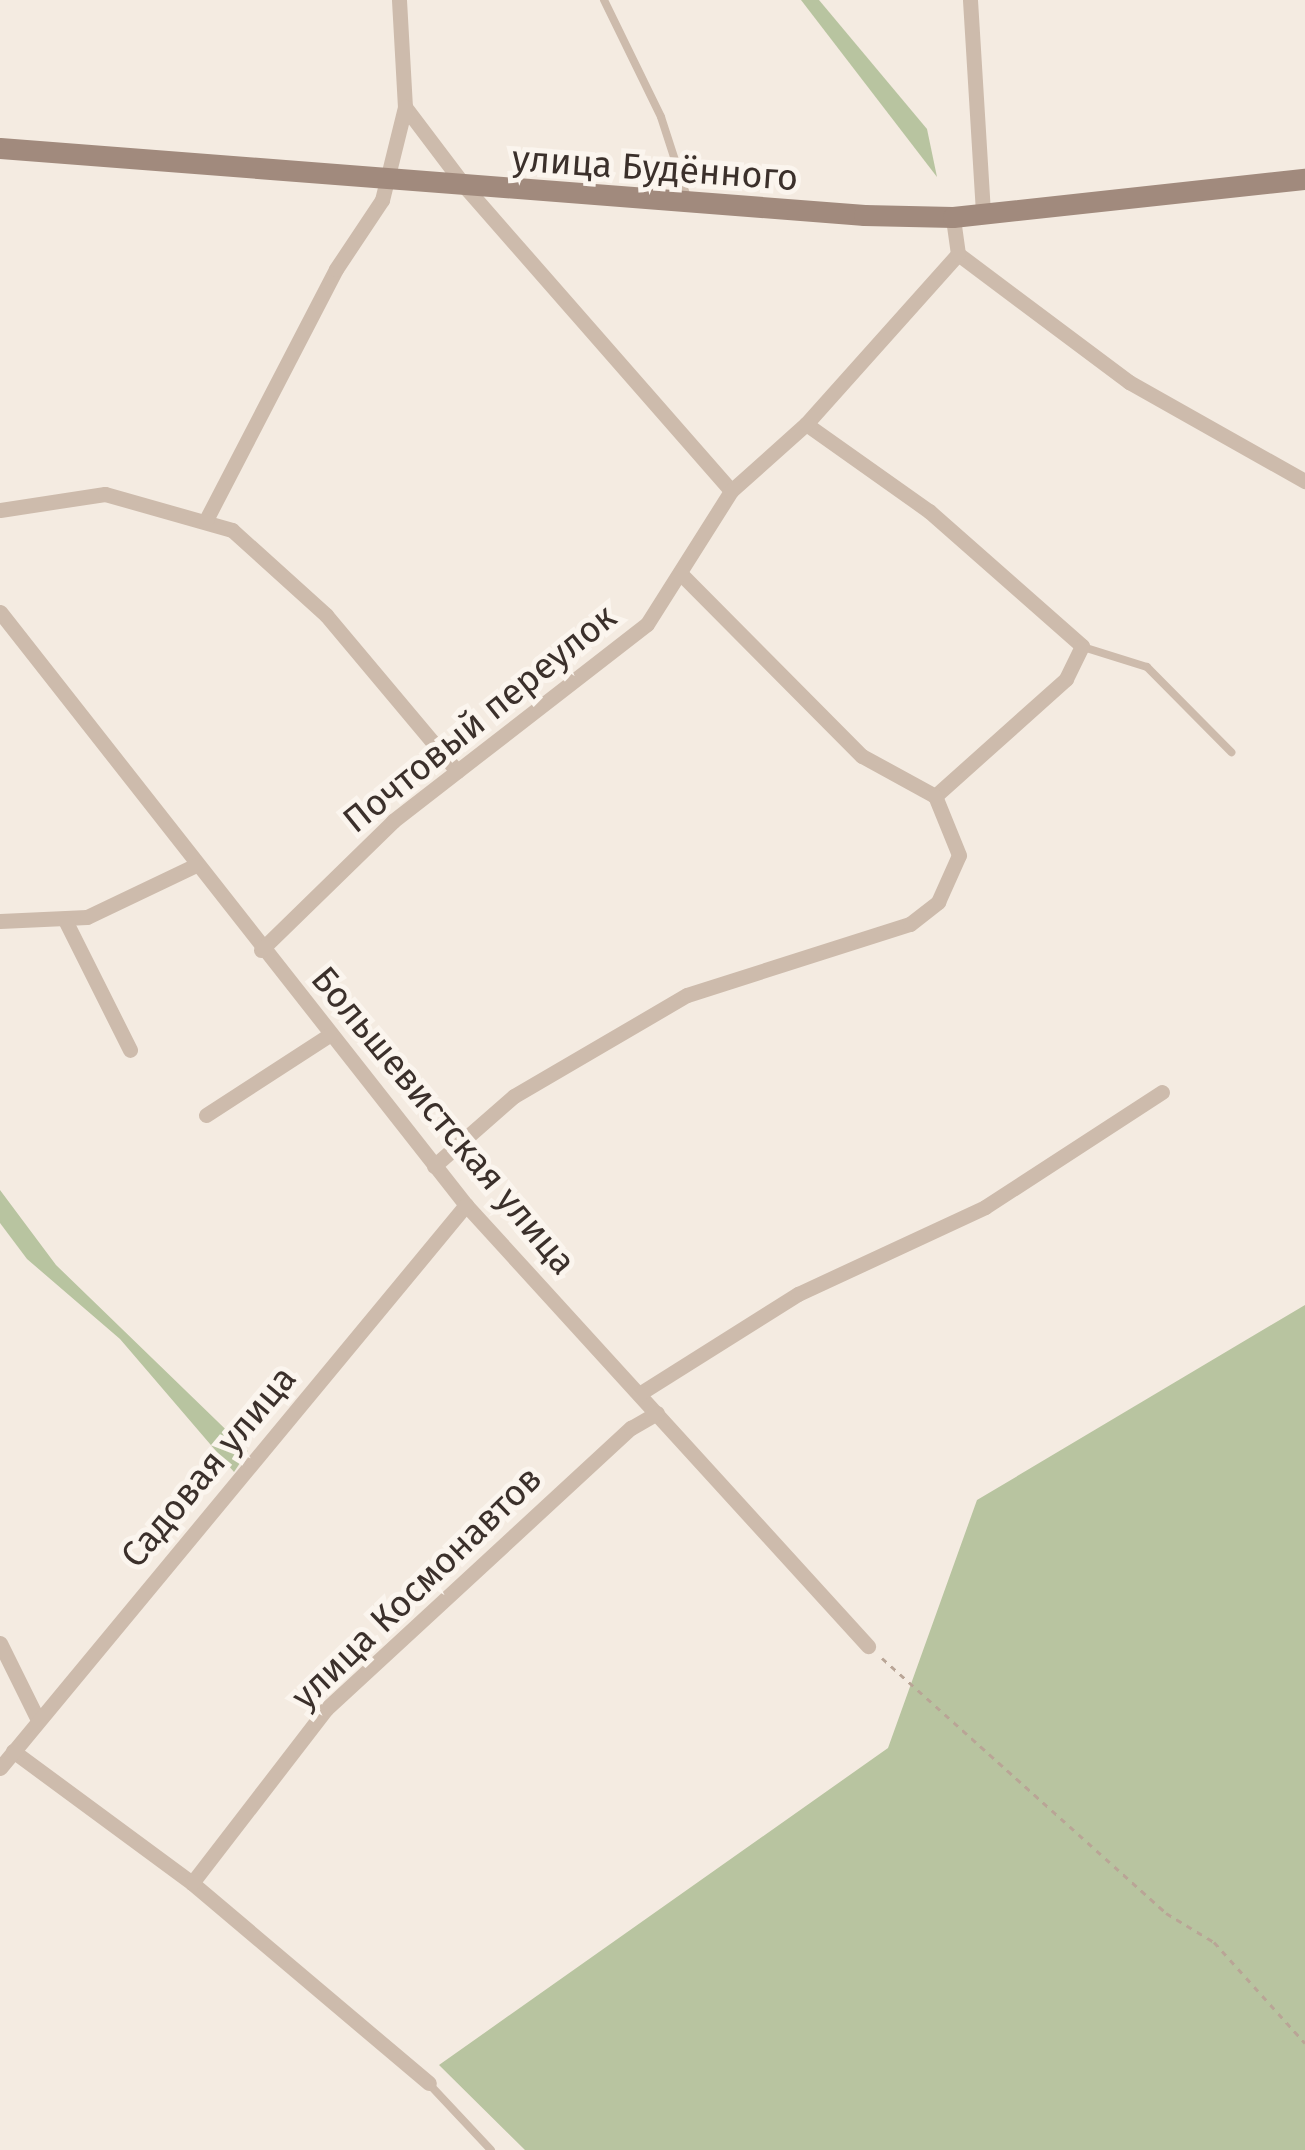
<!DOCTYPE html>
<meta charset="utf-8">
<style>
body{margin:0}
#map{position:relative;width:1305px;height:2150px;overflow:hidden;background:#f4ebe1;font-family:"Fira Sans",sans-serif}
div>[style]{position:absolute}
.green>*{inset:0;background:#b8c4a0}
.path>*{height:3px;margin-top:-1.5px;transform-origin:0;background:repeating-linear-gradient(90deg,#b9a596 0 6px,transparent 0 12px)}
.service>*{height:8px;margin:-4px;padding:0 4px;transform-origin:4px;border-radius:4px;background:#cdbbac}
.minor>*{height:15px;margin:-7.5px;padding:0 7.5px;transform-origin:7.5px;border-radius:7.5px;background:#cdbbac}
.secondary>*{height:21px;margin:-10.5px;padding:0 10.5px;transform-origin:10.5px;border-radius:10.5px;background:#a18a7d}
span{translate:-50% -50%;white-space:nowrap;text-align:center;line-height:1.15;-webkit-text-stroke:10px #fbf5ee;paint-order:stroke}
.street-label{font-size:36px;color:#3b302b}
</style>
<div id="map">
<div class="green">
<div style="clip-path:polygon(801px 0,819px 0,927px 129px,937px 177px)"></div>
<div style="clip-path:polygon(0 1190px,56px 1265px,248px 1451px,234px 1472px,120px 1339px,27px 1259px,0 1223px)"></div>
<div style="clip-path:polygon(1305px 1305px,1305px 2150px,525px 2150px,439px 2065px,888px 1748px,977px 1500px)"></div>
</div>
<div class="path">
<div style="left:882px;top:1658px;width:382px;rotate:41.9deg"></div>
<div style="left:1166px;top:1913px;width:56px;rotate:31.1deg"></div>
<div style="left:1214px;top:1942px;width:136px;rotate:48deg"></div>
</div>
<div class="service">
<div style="left:604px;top:0;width:130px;rotate:64deg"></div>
<div style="left:661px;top:117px;width:87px;rotate:72deg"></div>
<div style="left:1083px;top:647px;width:67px;rotate:17.4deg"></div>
<div style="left:1147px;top:667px;width:120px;rotate:45.3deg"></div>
<div style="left:430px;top:2085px;width:89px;rotate:46.8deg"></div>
</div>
<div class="minor">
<div style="left:399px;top:0;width:107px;rotate:86.8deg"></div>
<div style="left:405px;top:107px;width:103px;rotate:52.9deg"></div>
<div style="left:467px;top:189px;width:401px;rotate:48.8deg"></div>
<div style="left:970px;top:0;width:214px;rotate:86.5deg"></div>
<div style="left:958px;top:254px;width:214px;rotate:36.8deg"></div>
<div style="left:1129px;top:382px;width:202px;rotate:29.4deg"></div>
<div style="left:806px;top:424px;width:151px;rotate:35.3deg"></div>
<div style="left:929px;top:511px;width:204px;rotate:41.4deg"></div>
<div style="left:1082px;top:646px;width:37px;rotate:116deg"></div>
<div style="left:1066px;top:679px;width:176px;rotate:138.2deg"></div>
<div style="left:0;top:510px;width:106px;rotate:-8.7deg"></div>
<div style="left:105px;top:494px;width:132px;rotate:15.8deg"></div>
<div style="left:232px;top:530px;width:127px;rotate:42.1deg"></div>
<div style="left:326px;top:615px;width:204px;rotate:50deg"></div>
<div style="left:207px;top:518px;width:280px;rotate:-62.6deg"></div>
<div style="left:336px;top:269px;width:83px;rotate:-56.3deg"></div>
<div style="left:382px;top:200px;width:96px;rotate:-76.1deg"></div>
<div style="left:682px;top:575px;width:255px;rotate:45.2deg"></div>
<div style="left:862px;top:756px;width:83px;rotate:28.7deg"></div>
<div style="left:0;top:612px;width:754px;rotate:51.84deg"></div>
<div style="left:466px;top:1205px;width:597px;rotate:47.65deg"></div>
<div style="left:0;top:921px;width:87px;rotate:-2.6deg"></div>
<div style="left:87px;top:917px;width:119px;rotate:-25.5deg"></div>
<div style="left:66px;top:922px;width:143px;rotate:63.4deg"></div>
<div style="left:261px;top:950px;width:185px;rotate:-44.3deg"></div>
<div style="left:393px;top:821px;width:321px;rotate:-37.8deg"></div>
<div style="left:647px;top:624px;width:157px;rotate:-57.7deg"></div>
<div style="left:731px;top:491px;width:101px;rotate:-41.8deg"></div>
<div style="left:806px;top:424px;width:228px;rotate:-48.2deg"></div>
<div style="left:958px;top:254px;width:37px;rotate:-98deg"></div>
<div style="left:206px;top:1115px;width:147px;rotate:-33deg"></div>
<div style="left:434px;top:1166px;width:106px;rotate:-41.2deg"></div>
<div style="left:514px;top:1096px;width:200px;rotate:-30.3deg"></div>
<div style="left:687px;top:995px;width:234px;rotate:-17.7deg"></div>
<div style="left:910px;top:924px;width:36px;rotate:-38deg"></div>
<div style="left:938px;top:902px;width:51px;rotate:-65.9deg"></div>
<div style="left:959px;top:855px;width:64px;rotate:-112.1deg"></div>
<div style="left:639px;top:1394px;width:188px;rotate:-32.2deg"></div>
<div style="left:798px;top:1294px;width:206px;rotate:-24.9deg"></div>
<div style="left:985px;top:1207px;width:211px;rotate:-33deg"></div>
<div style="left:0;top:1643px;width:86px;rotate:63.7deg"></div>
<div style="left:13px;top:1751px;width:222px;rotate:36.4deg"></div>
<div style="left:192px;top:1883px;width:310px;rotate:40.2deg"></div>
<div style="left:0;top:1768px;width:731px;rotate:-50.39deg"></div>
<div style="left:192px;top:1883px;width:220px;rotate:-52.4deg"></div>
<div style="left:326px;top:1709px;width:415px;rotate:-42.7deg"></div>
<div style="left:631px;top:1428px;width:30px;rotate:-30deg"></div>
</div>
<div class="secondary">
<div style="left:0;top:148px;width:867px;rotate:4.43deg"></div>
<div style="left:864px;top:215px;width:89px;rotate:1.3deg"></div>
<div style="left:953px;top:217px;width:354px;rotate:-6.2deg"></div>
</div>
<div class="street-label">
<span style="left:655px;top:169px;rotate:4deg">улица Будённого</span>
<span style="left:480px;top:719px;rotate:-39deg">Почтовый переулок</span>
<span style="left:443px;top:1121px;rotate:50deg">Большевистская улица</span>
<span style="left:209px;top:1467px;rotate:-50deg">Садовая улица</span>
<span style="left:417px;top:1588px;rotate:-44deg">улица Космонавтов</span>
</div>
</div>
